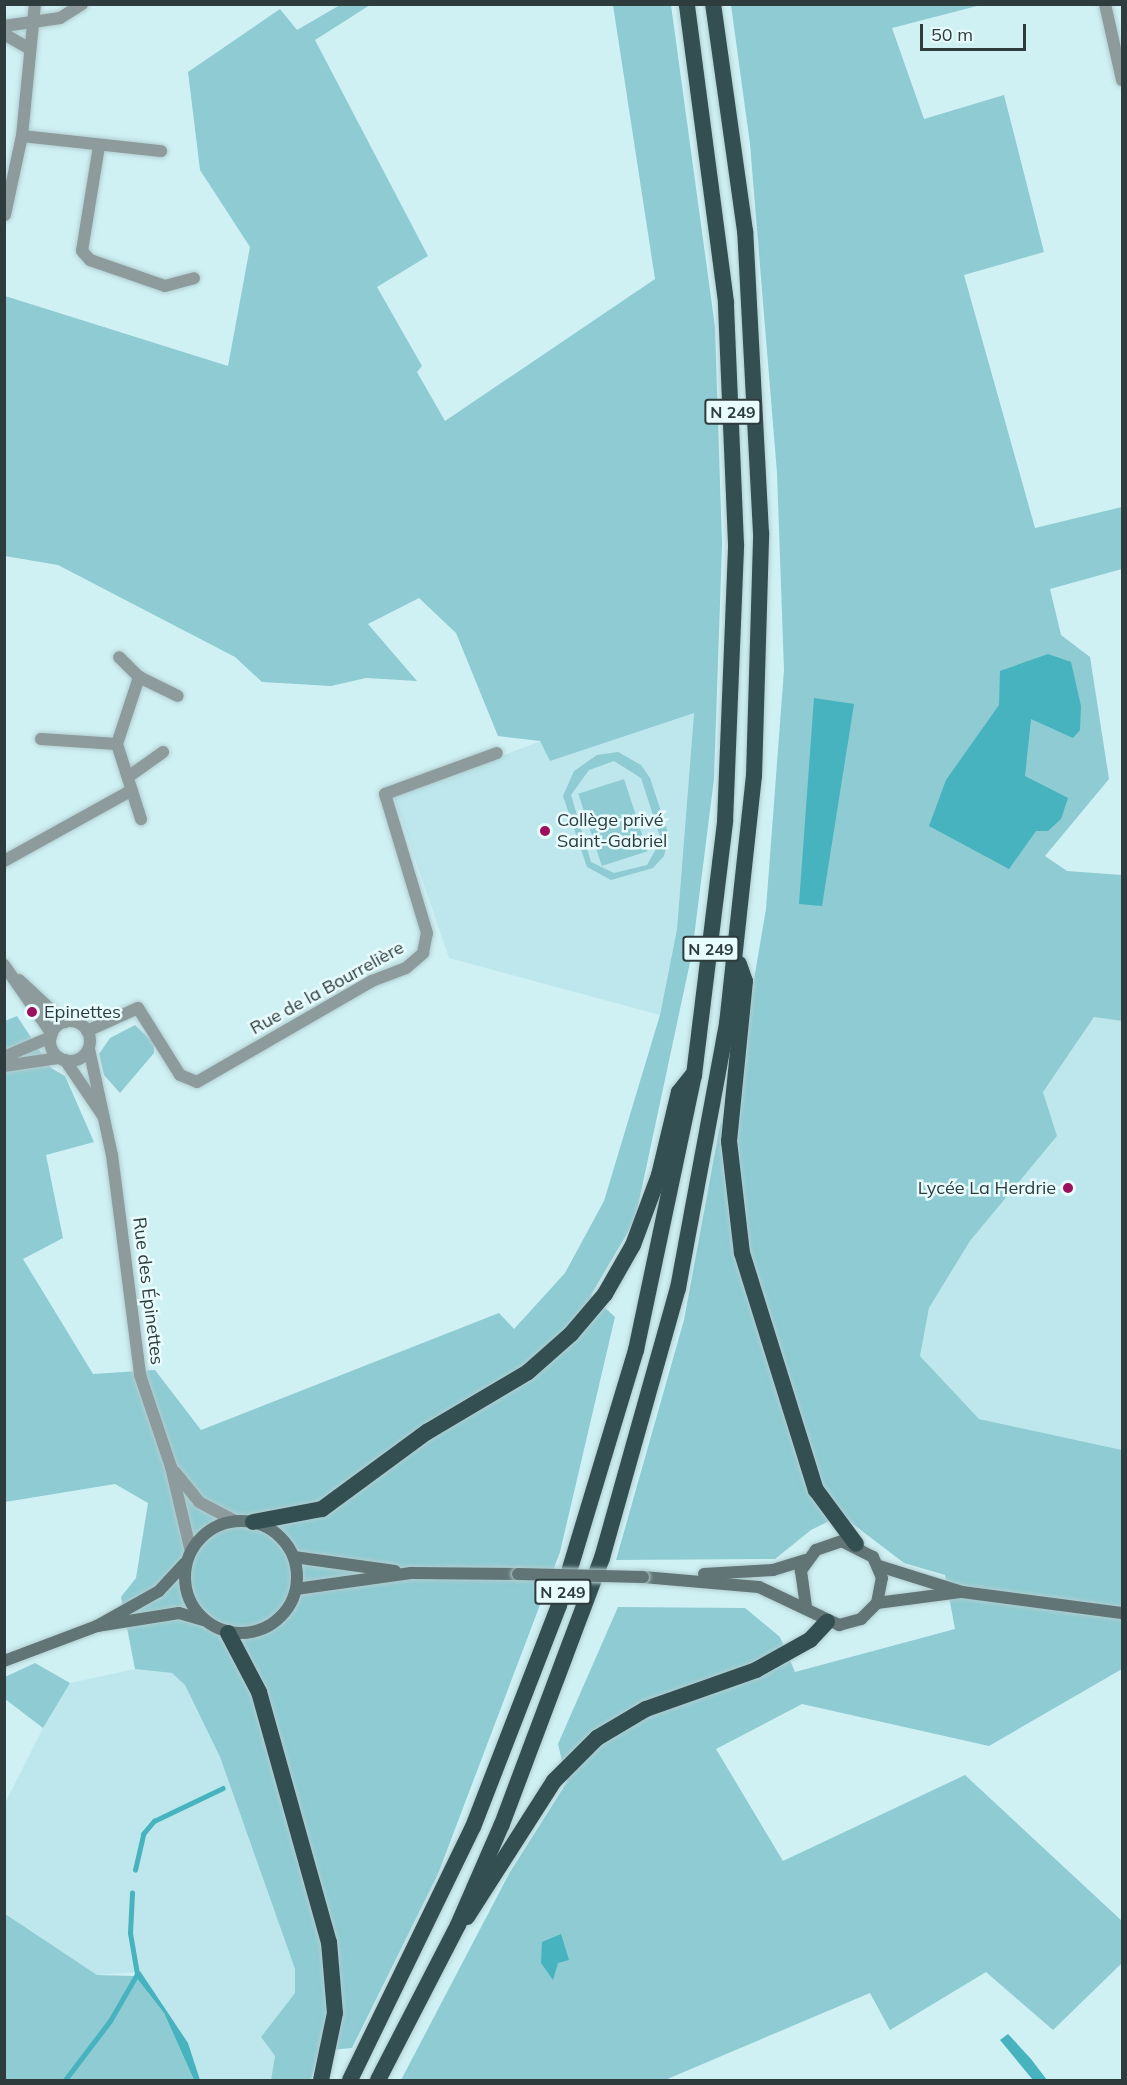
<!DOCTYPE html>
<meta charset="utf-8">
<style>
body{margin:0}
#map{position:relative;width:1127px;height:2085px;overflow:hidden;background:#d0f1f4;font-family:Mulish,sans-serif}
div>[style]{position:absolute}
.built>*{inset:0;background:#bde7ec}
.green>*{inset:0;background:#8ecbd2;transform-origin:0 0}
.water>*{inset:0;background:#46b3be}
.stream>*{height:4.5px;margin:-2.25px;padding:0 2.25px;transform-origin:2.25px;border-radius:2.25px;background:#46b3be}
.roads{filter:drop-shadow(0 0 2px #b0cdd0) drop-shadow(0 0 2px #b0cdd0)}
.minor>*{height:12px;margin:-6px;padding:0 6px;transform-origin:6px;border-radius:6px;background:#8d9b9c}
.tertiary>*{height:12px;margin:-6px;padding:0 6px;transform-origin:6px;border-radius:6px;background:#8d9b9c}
.tertiary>.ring{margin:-6px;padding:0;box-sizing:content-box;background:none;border:12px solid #8d9b9c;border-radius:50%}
.secondary>*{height:12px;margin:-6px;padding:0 6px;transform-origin:6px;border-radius:6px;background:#617577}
.secondary>.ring{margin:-6px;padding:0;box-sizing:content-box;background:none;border:12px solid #617577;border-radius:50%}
.trunk>*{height:16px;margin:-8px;padding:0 8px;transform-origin:8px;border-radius:8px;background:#344f52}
.bridges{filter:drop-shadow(0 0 2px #b0cdd0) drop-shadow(0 0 2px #b0cdd0)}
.secondary-bridge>*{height:12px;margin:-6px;padding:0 6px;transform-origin:6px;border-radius:6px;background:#617577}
.dots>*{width:16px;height:16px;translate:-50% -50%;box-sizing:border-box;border:3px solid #e8fbfd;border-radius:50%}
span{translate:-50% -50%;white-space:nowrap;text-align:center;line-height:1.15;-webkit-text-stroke:5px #e8fbfd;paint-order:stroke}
.shield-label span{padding:2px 4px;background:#e8fbfd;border:2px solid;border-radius:4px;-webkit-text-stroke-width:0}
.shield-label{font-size:16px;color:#2f3c3e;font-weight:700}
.poi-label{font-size:18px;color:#2f3c3e}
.left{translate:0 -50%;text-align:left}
.right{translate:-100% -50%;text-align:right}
.street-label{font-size:18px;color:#2f3c3e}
.frame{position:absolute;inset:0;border:6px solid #2f3c3e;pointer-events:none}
.scale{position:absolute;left:920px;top:24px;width:106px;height:27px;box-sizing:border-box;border:3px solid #2f3c3e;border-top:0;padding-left:8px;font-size:18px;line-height:21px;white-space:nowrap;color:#2f3c3e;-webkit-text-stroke:4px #e8fbfd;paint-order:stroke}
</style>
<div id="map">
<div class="built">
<div style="clip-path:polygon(694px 712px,677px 929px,660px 1015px,449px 958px,394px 797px,541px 741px,550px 761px)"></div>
<div style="clip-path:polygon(1094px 1017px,1122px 1021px,1122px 1450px,979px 1419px,920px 1356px,929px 1308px,970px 1241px,1057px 1136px,1043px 1092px)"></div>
<div style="clip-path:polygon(135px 1669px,172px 1673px,185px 1685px,220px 1757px,295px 1969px,295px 1993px,261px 2037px,275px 2056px,271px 2080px,200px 2080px,188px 2043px,140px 1972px,97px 1975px,5px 1913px,4px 1805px,43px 1728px,70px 1683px)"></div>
</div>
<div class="green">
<div style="clip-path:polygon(340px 5px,370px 5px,315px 40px,428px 256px,377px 287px,422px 366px,417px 372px,445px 421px,655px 279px,613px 5px,671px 5px,715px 327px,722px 544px,714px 779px,692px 953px,635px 1220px,591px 1295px,615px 1317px,560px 1552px,438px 1874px,352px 2048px,319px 2051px,311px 2080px,271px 2080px,275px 2056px,261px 2037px,295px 1993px,295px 1969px,220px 1757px,185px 1685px,172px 1673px,135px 1669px,121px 1597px,136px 1578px,148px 1503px,115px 1484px,5px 1502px,5px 1021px,17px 1016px,51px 1068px,65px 1076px,94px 1142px,46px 1155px,63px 1238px,23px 1259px,93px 1374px,155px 1370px,201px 1430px,499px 1313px,514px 1329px,565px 1273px,604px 1201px,660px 1015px,677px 929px,694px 713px,550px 761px,540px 741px,498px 736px,456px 633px,419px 598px,368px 624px,417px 681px,366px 678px,331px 686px,262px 682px,235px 657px,58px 565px,5px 556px,5px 296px,228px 366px,250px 247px,200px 170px,188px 72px,280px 9px,297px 30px)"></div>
<div style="clip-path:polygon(731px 5px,981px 5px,892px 28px,924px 119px,1004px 95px,1044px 252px,964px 275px,1035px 528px,1122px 507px,1122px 569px,1050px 589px,1061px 635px,1090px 657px,1109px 779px,1045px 856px,1067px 871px,1122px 875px,1122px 1021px,1094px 1017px,1043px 1092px,1057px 1136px,970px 1241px,929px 1308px,920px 1356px,979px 1419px,1122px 1450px,1122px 1669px,989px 1746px,802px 1704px,716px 1749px,783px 1861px,965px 1775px,1122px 1921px,1122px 1963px,1053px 2030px,986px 1972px,890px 2030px,870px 1993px,665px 2080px,401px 2080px,510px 1872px,567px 1782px,558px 1744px,618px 1607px,745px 1608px,780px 1637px,795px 1672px,955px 1629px,945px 1575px,904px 1563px,841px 1515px,811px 1530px,775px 1559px,616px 1560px,684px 1320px,719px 1130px,740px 1061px,766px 909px,784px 670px,777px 473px,750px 144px)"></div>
<div style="clip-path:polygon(evenodd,618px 752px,641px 765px,650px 778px,669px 836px,664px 856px,653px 868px,611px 880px,587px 867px,563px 796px,574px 771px,597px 755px,618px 752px,614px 761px,641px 778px,661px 840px,647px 865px,614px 873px,591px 862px,571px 795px,589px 770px,614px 761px)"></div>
<div style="left:624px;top:779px;width:76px;height:48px;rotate:72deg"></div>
<div style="clip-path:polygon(135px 1025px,154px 1043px,154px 1053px,120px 1093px,104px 1075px,99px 1054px,110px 1038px)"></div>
<div style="clip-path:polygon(35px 1663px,70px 1683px,43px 1728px,5px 1699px,5px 1677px)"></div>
<div style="clip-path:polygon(4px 1913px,97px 1975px,135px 1976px,164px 2013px,194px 2080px,5px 2080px)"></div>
</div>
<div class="water">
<div style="clip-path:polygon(1048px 654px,1071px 662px,1081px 706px,1080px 730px,1073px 738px,1031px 719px,1025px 776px,1068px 798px,1061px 819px,1048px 831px,1036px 831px,1009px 869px,929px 826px,946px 780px,999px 705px,1000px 671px)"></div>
<div style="clip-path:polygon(814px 698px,854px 704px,822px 906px,799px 904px)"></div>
<div style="clip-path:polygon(561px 1934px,569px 1960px,558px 1963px,553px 1980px,541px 1963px,542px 1942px)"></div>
<div style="clip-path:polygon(140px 1971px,188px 2043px,200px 2080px,194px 2080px,164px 2013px,135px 1976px)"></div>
<div style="clip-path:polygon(1008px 2034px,1031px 2059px,1047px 2080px,1033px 2080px,1000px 2040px)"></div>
</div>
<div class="stream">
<div style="left:135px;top:1870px;width:37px;rotate:-77deg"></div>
<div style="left:143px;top:1834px;width:17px;rotate:-50deg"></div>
<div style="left:154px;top:1821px;width:76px;rotate:-25.6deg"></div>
<div style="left:65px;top:2080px;width:74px;rotate:-52.7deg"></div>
<div style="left:110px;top:2021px;width:54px;rotate:-60.1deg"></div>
<div style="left:137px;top:1974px;width:42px;rotate:-99.7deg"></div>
<div style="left:130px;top:1933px;width:40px;rotate:-87.1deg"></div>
</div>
<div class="roads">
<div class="minor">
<div style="left:1105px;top:4px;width:78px;rotate:77.4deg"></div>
<div style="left:4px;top:26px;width:57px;rotate:-8.1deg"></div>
<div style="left:60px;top:18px;width:26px;rotate:-32deg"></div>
<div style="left:4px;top:34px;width:30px;rotate:30deg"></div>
<div style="left:22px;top:136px;width:140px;rotate:6.2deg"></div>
<div style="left:99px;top:146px;width:106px;rotate:99.2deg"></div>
<div style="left:82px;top:251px;width:12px;rotate:48deg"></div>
<div style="left:90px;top:260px;width:79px;rotate:19.1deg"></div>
<div style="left:165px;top:286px;width:30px;rotate:-15deg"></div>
<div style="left:5px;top:215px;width:81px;rotate:-77.9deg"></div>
<div style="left:22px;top:136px;width:133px;rotate:-84.4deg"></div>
<div style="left:139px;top:677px;width:43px;rotate:26deg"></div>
<div style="left:41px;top:739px;width:76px;rotate:3.8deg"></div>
<div style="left:117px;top:744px;width:79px;rotate:72.3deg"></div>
<div style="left:117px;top:744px;width:71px;rotate:-71.8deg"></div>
<div style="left:139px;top:677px;width:28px;rotate:-135deg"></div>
<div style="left:128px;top:777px;width:43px;rotate:-35.5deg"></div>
<div style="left:4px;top:861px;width:146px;rotate:-29deg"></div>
<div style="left:87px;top:1031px;width:56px;rotate:-24.3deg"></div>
<div style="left:138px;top:1008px;width:79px;rotate:57.9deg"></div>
<div style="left:180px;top:1075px;width:18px;rotate:22deg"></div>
<div style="left:197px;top:1082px;width:202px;rotate:-30deg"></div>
<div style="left:372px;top:981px;width:36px;rotate:-21deg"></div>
<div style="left:406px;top:968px;width:23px;rotate:-41deg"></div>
<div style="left:423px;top:953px;width:20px;rotate:-79deg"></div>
<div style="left:427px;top:933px;width:145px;rotate:-106.8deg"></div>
<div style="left:385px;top:794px;width:119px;rotate:-20.1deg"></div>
<div style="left:4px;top:1057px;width:51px;rotate:-23.1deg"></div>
<div style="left:4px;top:1066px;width:56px;rotate:-8.3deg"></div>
</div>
<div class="tertiary">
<div style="left:4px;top:965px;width:84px;rotate:55.2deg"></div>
<div style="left:19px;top:980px;width:62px;rotate:43deg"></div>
<div class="ring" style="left:50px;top:1021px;width:28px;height:28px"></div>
<div style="left:89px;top:1049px;width:108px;rotate:77.8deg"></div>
<div style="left:112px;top:1155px;width:222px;rotate:82.7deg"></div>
<div style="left:140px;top:1375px;width:97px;rotate:71.4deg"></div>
<div style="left:171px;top:1467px;width:87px;rotate:76.8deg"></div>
<div style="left:65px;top:1060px;width:68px;rotate:55.8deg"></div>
<div style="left:175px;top:1472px;width:38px;rotate:51deg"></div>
<div style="left:199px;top:1502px;width:41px;rotate:27.8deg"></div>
</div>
<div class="secondary">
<div class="ring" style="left:185px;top:1521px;width:100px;height:100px"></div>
<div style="left:294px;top:1557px;width:102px;rotate:7.9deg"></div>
<div style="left:879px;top:1566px;width:87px;rotate:17.4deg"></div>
<div style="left:704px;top:1574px;width:69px;rotate:-3.3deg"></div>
<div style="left:773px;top:1570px;width:34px;rotate:-17deg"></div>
<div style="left:643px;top:1577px;width:116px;rotate:4.9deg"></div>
<div style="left:759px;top:1587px;width:89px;rotate:25.4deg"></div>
<div style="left:839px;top:1625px;width:23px;rotate:-15deg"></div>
<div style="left:861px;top:1619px;width:23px;rotate:-45deg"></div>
<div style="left:877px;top:1603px;width:25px;rotate:-79deg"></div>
<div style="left:882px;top:1578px;width:23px;rotate:-113deg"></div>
<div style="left:873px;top:1557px;width:35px;rotate:-153deg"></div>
<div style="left:842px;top:1541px;width:28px;rotate:161deg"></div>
<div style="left:816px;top:1550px;width:26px;rotate:126deg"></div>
<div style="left:801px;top:1571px;width:35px;rotate:82deg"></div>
<div style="left:296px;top:1589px;width:116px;rotate:-7.9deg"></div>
<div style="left:411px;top:1573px;width:107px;rotate:0.5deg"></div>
<div style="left:877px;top:1603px;width:86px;rotate:-7.4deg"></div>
<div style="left:962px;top:1592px;width:161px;rotate:7.5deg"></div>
<div style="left:97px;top:1626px;width:83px;rotate:-9deg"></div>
<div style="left:179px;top:1613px;width:26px;rotate:16deg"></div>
<div style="left:4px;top:1661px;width:99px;rotate:-20.6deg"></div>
<div style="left:97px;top:1626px;width:71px;rotate:-29.4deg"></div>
<div style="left:159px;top:1591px;width:38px;rotate:-47deg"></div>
</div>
<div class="trunk">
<div style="left:739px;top:964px;width:18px;rotate:71deg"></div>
<div style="left:745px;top:981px;width:161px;rotate:95.7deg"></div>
<div style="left:729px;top:1141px;width:113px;rotate:83.4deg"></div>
<div style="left:742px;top:1253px;width:248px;rotate:72.7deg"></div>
<div style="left:816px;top:1490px;width:67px;rotate:53.5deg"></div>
<div style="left:253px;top:1522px;width:70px;rotate:-10.7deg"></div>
<div style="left:322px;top:1509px;width:130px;rotate:-36.3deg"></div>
<div style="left:427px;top:1432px;width:117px;rotate:-30.7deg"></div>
<div style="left:528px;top:1372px;width:57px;rotate:-41.5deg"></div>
<div style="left:571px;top:1334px;width:52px;rotate:-49.6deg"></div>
<div style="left:605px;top:1294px;width:56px;rotate:-60.3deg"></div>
<div style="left:633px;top:1245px;width:75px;rotate:-69.6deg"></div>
<div style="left:659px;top:1175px;width:85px;rotate:-76.5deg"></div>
<div style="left:679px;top:1092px;width:22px;rotate:-51deg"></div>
<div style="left:228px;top:1633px;width:67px;rotate:62.3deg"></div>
<div style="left:259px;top:1692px;width:260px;rotate:74.4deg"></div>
<div style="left:329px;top:1942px;width:71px;rotate:85.2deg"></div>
<div style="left:335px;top:2013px;width:68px;rotate:101.8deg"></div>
<div style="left:467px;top:1917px;width:161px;rotate:-57.4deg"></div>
<div style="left:554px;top:1781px;width:61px;rotate:-45deg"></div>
<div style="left:597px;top:1738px;width:57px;rotate:-30.6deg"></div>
<div style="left:646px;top:1709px;width:117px;rotate:-19.5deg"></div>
<div style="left:756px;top:1670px;width:62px;rotate:-29.1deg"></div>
<div style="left:810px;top:1640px;width:25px;rotate:-47deg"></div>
<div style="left:350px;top:2080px;width:281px;rotate:-64.1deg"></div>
<div style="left:473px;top:1827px;width:238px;rotate:-68.8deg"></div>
<div style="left:559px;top:1605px;width:266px;rotate:-73.2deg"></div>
<div style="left:636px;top:1350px;width:281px;rotate:-78.1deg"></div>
<div style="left:694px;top:1075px;width:255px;rotate:-83deg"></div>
<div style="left:725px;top:822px;width:278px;rotate:-87.7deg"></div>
<div style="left:736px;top:544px;width:242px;rotate:-92.4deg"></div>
<div style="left:726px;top:302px;width:301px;rotate:-97.5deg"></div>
<div style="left:378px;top:2080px;width:174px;rotate:-62.7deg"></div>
<div style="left:458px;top:1925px;width:110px;rotate:-66.5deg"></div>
<div style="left:502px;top:1824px;width:284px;rotate:-69.4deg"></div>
<div style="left:602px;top:1558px;width:280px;rotate:-74.3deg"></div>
<div style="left:678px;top:1288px;width:269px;rotate:-79.5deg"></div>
<div style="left:727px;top:1024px;width:249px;rotate:-83.8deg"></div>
<div style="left:754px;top:776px;width:243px;rotate:-88.3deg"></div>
<div style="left:761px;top:533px;width:302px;rotate:-93deg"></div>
<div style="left:745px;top:231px;width:229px;rotate:-98deg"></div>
</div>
</div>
<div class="bridges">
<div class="secondary-bridge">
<div style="left:518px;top:1574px;width:125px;rotate:1.4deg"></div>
</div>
</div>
<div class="dots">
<div style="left:545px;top:831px;background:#9c0f5d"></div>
<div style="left:32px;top:1012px;background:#9c0f5d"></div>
<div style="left:1068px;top:1188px;background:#9c0f5d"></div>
</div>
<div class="shield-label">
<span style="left:733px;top:412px">N 249</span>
<span style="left:711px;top:949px">N 249</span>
<span style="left:563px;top:1592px">N 249</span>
</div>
<div class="poi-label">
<span class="left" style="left:557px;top:831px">Collège privé<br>Saint-Gabriel</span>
<span class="left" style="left:44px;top:1012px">Epinettes</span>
<span class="right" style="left:1056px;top:1188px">Lycée La Herdrie</span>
</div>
<div class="street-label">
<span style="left:327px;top:988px;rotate:-29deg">Rue de la Bourrelière</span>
<span style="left:148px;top:1291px;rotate:83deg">Rue des Épinettes</span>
</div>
<div class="frame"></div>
<div class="scale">50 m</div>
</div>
